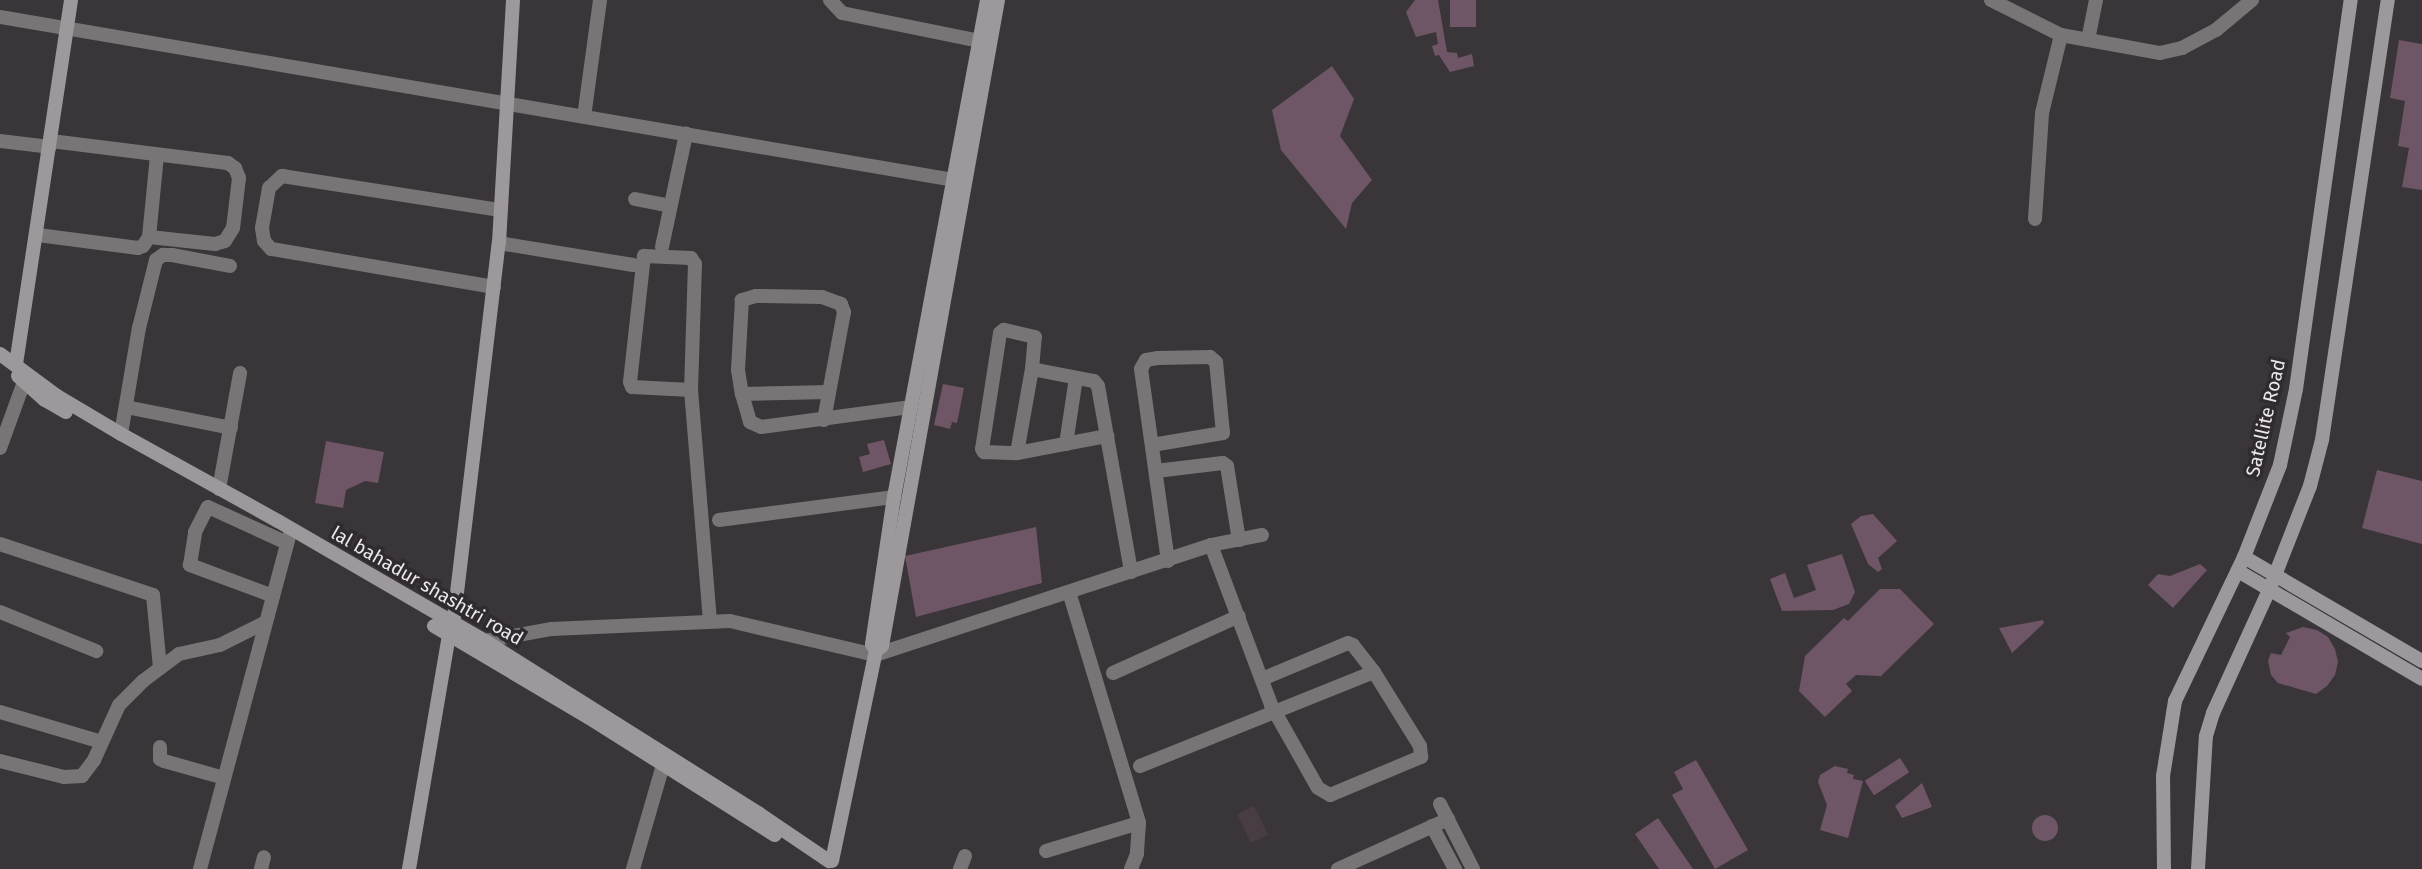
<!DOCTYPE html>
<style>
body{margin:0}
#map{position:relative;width:2422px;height:869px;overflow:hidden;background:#3a3538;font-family:"Fira Sans",sans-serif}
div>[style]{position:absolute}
.built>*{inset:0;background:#483d44;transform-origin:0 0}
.green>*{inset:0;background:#6e5666;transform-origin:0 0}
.round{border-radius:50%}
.street>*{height:14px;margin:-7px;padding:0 7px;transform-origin:7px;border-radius:7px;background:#787577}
.secondary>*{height:14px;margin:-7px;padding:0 7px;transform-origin:7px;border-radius:7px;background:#9c989b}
span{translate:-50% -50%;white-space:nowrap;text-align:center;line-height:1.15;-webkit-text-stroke:7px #302b2e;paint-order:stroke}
.street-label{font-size:19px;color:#ece8eb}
</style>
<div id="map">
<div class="built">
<div style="left:1254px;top:806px;width:32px;height:19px;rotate:64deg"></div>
</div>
<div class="green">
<div style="clip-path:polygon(1415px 0,1438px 0,1447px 52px,1457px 53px,1458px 58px,1472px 54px,1474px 66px,1450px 72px,1439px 55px,1435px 56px,1432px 46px,1438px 44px,1436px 32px,1416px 37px,1406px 12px)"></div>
<div style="left:1450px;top:0;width:26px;height:27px"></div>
<div style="clip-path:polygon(2399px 40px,2422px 44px,2422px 190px,2402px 187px,2409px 148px,2398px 146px,2405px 101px,2390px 98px)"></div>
<div style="clip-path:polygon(1332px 66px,1354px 99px,1340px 136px,1372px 180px,1352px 203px,1346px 229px,1281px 150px,1272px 110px)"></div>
<div style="clip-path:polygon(943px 384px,964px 388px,957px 423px,952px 422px,950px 429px,934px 425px)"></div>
<div style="clip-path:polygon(884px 440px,891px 464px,863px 472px,859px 457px,870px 454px,867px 444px)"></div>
<div style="clip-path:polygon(326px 441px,384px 452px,378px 483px,365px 481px,346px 490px,343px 508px,315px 503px)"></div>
<div style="clip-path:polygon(2377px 470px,2422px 481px,2422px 544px,2362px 528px)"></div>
<div style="clip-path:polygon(1873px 514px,1897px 541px,1878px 558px,1882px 569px,1878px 572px,1868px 564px,1851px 524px,1861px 516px)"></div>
<div style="clip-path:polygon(1036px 527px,1042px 583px,916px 617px,905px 556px)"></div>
<div style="clip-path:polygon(1842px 554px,1855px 592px,1849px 604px,1833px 610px,1782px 611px,1770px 579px,1785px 573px,1794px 598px,1816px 590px,1807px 565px)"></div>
<div style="clip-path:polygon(2200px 564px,2207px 570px,2173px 608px,2148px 585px,2158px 574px,2170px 576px)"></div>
<div style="clip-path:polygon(1880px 589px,1900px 589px,1934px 624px,1881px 676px,1856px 675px,1846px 684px,1852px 691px,1825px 717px,1799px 691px,1805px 656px,1844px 618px,1848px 621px)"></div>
<div style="clip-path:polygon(2043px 620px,2044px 623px,2012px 653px,1999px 628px)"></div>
<div style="clip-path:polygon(2303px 627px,2317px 630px,2328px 637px,2335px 649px,2338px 662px,2335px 675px,2327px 686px,2316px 694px,2278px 683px,2271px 675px,2268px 661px,2271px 653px,2281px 655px,2290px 637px,2286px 633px)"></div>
<div style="left:1900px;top:758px;width:17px;height:42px;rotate:57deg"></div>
<div style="clip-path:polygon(1696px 760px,1748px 850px,1715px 869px,1672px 795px,1683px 789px,1674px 772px)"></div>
<div style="clip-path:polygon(1835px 766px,1848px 769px,1847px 773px,1854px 775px,1853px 779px,1863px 781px,1848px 838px,1820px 830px,1827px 805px,1818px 782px,1820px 775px)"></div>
<div style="clip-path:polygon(1922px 783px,1932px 807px,1902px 818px,1895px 806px)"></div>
<div class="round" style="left:2032px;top:815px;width:26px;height:26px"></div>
<div style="clip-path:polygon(1658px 818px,1693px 869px,1659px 869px,1635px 834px)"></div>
</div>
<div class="street">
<div style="left:830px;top:0;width:18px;rotate:47deg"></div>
<div style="left:842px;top:13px;width:150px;rotate:11.5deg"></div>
<div style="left:1991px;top:0;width:78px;rotate:26.6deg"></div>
<div style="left:0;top:17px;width:979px;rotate:9.7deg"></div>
<div style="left:2088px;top:40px;width:41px;rotate:-78.7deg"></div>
<div style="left:584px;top:117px;width:118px;rotate:-82.2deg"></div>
<div style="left:0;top:141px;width:50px;rotate:6.8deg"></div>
<div style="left:51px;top:141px;width:178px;rotate:7.1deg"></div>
<div style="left:228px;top:163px;width:9px;rotate:36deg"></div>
<div style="left:235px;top:168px;width:11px;rotate:68deg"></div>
<div style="left:239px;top:178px;width:50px;rotate:96.8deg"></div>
<div style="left:233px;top:228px;width:15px;rotate:122deg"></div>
<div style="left:225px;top:241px;width:10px;rotate:163deg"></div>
<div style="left:215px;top:244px;width:66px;rotate:-173.9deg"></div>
<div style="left:635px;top:199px;width:36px;rotate:11deg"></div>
<div style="left:2035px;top:219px;width:106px;rotate:-86.2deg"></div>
<div style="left:2042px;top:113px;width:80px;rotate:-76.3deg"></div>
<div style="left:2061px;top:35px;width:101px;rotate:10.3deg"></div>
<div style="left:2160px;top:53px;width:23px;rotate:-13deg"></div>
<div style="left:2182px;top:48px;width:38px;rotate:-28deg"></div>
<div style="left:2216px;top:30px;width:47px;rotate:-39.8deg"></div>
<div style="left:38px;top:235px;width:101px;rotate:7.4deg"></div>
<div style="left:138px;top:248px;width:5px;rotate:-22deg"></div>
<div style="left:143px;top:246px;width:11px;rotate:-56deg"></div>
<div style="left:149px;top:237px;width:82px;rotate:-84.4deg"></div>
<div style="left:499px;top:243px;width:136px;rotate:9.3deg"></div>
<div style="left:662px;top:247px;width:116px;rotate:-78deg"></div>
<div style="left:494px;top:287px;width:226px;rotate:-170.3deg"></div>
<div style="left:271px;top:249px;width:11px;rotate:-131deg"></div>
<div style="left:264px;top:241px;width:13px;rotate:-99deg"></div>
<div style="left:262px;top:228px;width:41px;rotate:-80.1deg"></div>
<div style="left:269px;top:188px;width:18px;rotate:-43deg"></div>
<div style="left:282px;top:176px;width:221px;rotate:8.9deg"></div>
<div style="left:1032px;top:369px;width:32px;rotate:-85deg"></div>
<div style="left:1035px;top:337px;width:32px;rotate:-167deg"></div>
<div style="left:1004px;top:330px;width:5px;rotate:143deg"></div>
<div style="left:1000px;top:333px;width:117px;rotate:98.8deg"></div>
<div style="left:982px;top:449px;width:4px;rotate:56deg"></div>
<div style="left:984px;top:452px;width:33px;rotate:2deg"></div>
<div style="left:1017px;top:453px;width:92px;rotate:-10.7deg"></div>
<div style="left:691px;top:390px;width:59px;rotate:-177.1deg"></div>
<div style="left:632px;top:387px;width:5px;rotate:-112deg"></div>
<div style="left:630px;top:382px;width:127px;rotate:-83.7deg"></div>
<div style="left:644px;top:256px;width:47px;rotate:2.4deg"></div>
<div style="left:691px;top:258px;width:7px;rotate:56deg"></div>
<div style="left:695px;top:264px;width:126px;rotate:91.8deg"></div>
<div style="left:691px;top:390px;width:232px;rotate:85.3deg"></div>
<div style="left:742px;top:394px;width:29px;rotate:74deg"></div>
<div style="left:750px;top:422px;width:12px;rotate:24deg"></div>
<div style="left:761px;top:427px;width:150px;rotate:-7.6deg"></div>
<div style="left:126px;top:407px;width:107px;rotate:11.3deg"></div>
<div style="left:824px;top:420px;width:110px;rotate:-79.5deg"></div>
<div style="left:844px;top:312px;width:9px;rotate:-111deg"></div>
<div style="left:841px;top:304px;width:20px;rotate:-160deg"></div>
<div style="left:822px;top:297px;width:66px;rotate:-179.1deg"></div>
<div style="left:756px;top:296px;width:15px;rotate:164deg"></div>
<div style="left:742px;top:300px;width:70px;rotate:93.3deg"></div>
<div style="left:738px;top:370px;width:24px;rotate:81deg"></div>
<div style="left:742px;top:394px;width:87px;rotate:-1.3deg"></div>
<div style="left:121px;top:434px;width:108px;rotate:-80.4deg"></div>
<div style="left:139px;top:328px;width:70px;rotate:-76deg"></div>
<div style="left:156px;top:260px;width:9px;rotate:-36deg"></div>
<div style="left:163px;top:255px;width:9px"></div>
<div style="left:172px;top:255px;width:59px;rotate:10.7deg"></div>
<div style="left:1066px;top:444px;width:67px;rotate:-81.4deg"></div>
<div style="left:1152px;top:445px;width:72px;rotate:-9.6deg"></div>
<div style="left:1223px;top:433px;width:71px;rotate:-95.6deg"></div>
<div style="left:1216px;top:362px;width:8px;rotate:-140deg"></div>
<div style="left:1210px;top:357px;width:52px;rotate:178.9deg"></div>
<div style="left:1158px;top:358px;width:12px;rotate:171deg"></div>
<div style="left:1146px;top:360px;width:10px;rotate:119deg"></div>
<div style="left:1141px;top:369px;width:194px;rotate:82deg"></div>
<div style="left:0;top:448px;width:70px;rotate:-70deg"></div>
<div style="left:1017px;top:453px;width:85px;rotate:-79.9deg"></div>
<div style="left:1032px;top:369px;width:63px;rotate:11deg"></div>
<div style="left:1094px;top:381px;width:6px;rotate:51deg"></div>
<div style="left:1098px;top:386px;width:189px;rotate:79.9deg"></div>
<div style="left:1156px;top:471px;width:67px;rotate:-6.8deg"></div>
<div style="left:1223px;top:463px;width:5px;rotate:37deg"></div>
<div style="left:1227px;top:466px;width:75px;rotate:80.8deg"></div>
<div style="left:219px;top:489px;width:118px;rotate:-79.7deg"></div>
<div style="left:719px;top:520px;width:177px;rotate:-7.5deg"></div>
<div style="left:0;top:544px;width:161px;rotate:18.4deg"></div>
<div style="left:153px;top:595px;width:73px;rotate:84.5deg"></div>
<div style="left:1211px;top:545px;width:171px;rotate:69.4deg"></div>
<div style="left:1271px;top:705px;width:95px;rotate:60.5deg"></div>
<div style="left:1318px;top:788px;width:14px;rotate:30deg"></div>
<div style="left:1330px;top:795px;width:99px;rotate:-22.7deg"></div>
<div style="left:1421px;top:757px;width:11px;rotate:-95deg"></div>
<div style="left:1420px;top:746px;width:87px;rotate:-121.9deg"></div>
<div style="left:1374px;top:672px;width:34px;rotate:-128deg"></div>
<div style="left:1353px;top:645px;width:5px;rotate:-158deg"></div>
<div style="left:1348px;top:643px;width:93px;rotate:157.3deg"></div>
<div style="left:1069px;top:592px;width:241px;rotate:73.1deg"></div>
<div style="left:1139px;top:823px;width:31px;rotate:94deg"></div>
<div style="left:1137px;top:854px;width:16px;rotate:112deg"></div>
<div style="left:273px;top:596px;width:89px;rotate:-159.5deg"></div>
<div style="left:190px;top:565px;width:33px;rotate:-81deg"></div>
<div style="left:195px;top:532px;width:28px;rotate:-63deg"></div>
<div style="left:208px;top:507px;width:87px;rotate:24.5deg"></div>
<div style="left:0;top:612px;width:104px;rotate:22.1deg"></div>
<div style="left:485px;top:641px;width:68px;rotate:-10.2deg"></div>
<div style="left:552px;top:629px;width:178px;rotate:-2.6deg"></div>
<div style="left:730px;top:621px;width:149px;rotate:13.2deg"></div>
<div style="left:875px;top:655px;width:354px;rotate:-18.1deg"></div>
<div style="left:1211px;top:545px;width:52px;rotate:-11.1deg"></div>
<div style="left:1113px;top:673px;width:138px;rotate:-24.3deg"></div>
<div style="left:0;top:712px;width:106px;rotate:16.4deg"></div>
<div style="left:160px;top:747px;width:12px;rotate:90deg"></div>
<div style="left:160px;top:759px;width:4px;rotate:27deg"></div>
<div style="left:164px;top:761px;width:62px;rotate:15.8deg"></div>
<div style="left:0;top:761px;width:66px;rotate:14deg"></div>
<div style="left:64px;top:777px;width:18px;rotate:-3deg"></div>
<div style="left:82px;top:776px;width:20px;rotate:-53deg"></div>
<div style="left:94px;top:760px;width:60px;rotate:-65.6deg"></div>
<div style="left:119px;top:705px;width:34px;rotate:-45deg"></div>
<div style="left:143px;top:681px;width:45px;rotate:-36.9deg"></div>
<div style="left:179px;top:654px;width:42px;rotate:-12.4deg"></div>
<div style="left:220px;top:645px;width:51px;rotate:-26.6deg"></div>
<div style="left:1140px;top:766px;width:252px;rotate:-21.9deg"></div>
<div style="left:1440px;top:804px;width:73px;rotate:63.1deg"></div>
<div style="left:1432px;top:826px;width:49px;rotate:61.9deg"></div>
<div style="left:1046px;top:851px;width:97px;rotate:-16.8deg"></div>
<div style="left:200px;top:869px;width:352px;rotate:-75deg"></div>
<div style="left:261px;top:869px;width:12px;rotate:-76deg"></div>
<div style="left:633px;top:869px;width:108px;rotate:-73.9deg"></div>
<div style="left:960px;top:869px;width:14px;rotate:-69deg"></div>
<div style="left:1338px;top:869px;width:121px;rotate:-24.4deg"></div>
</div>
<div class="secondary">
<div style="left:0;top:354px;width:71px;rotate:36.4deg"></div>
<div style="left:57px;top:396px;width:74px;rotate:30.7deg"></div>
<div style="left:121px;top:434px;width:179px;rotate:29deg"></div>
<div style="left:278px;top:521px;width:239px;rotate:30.1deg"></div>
<div style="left:485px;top:641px;width:323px;rotate:32.2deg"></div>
<div style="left:758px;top:813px;width:86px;rotate:34.1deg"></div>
<div style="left:16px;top:364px;width:368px;rotate:-81.4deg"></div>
<div style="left:18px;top:376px;width:36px;rotate:42deg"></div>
<div style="left:45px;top:400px;width:24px;rotate:30deg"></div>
<div style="left:2244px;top:557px;width:206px;rotate:30.3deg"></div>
<div style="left:2238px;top:571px;width:213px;rotate:30.4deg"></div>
<div style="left:434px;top:626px;width:179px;rotate:30.6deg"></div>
<div style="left:588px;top:717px;width:221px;rotate:32.3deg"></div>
<div style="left:876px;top:651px;width:8px;rotate:-120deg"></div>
<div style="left:872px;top:644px;width:149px;rotate:-81.5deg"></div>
<div style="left:894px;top:497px;width:506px;rotate:-79.4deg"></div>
<div style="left:832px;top:861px;width:215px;rotate:-78.2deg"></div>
<div style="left:876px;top:651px;width:8px;rotate:-40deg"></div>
<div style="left:882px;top:646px;width:656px;rotate:-79.82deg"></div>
<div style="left:409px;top:869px;width:237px;rotate:-80.3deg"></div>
<div style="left:449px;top:635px;width:10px;rotate:-66deg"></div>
<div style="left:453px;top:626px;width:386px;rotate:-83.2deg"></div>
<div style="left:499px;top:243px;width:243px;rotate:-86.7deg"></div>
<div style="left:2164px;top:869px;width:93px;rotate:-90.6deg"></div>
<div style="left:2163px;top:776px;width:76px;rotate:-80.9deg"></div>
<div style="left:2175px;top:701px;width:160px;rotate:-64.4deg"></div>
<div style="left:2244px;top:557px;width:99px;rotate:-68.6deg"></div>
<div style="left:2280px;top:465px;width:78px;rotate:-78.1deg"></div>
<div style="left:2296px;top:389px;width:393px;rotate:-82deg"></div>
<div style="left:2198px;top:869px;width:133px;rotate:-86.6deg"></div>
<div style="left:2206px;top:736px;width:24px;rotate:-73deg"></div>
<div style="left:2213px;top:713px;width:137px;rotate:-65.5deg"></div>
<div style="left:2270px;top:588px;width:110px;rotate:-68.6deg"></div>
<div style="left:2310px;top:486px;width:48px;rotate:-75.4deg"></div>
<div style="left:2322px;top:440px;width:445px;rotate:-81.5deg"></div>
</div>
<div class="street-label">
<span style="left:2266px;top:418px;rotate:-77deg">Satellite Road</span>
<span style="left:427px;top:586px;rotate:30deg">lal bahadur shashtri road</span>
</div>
</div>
